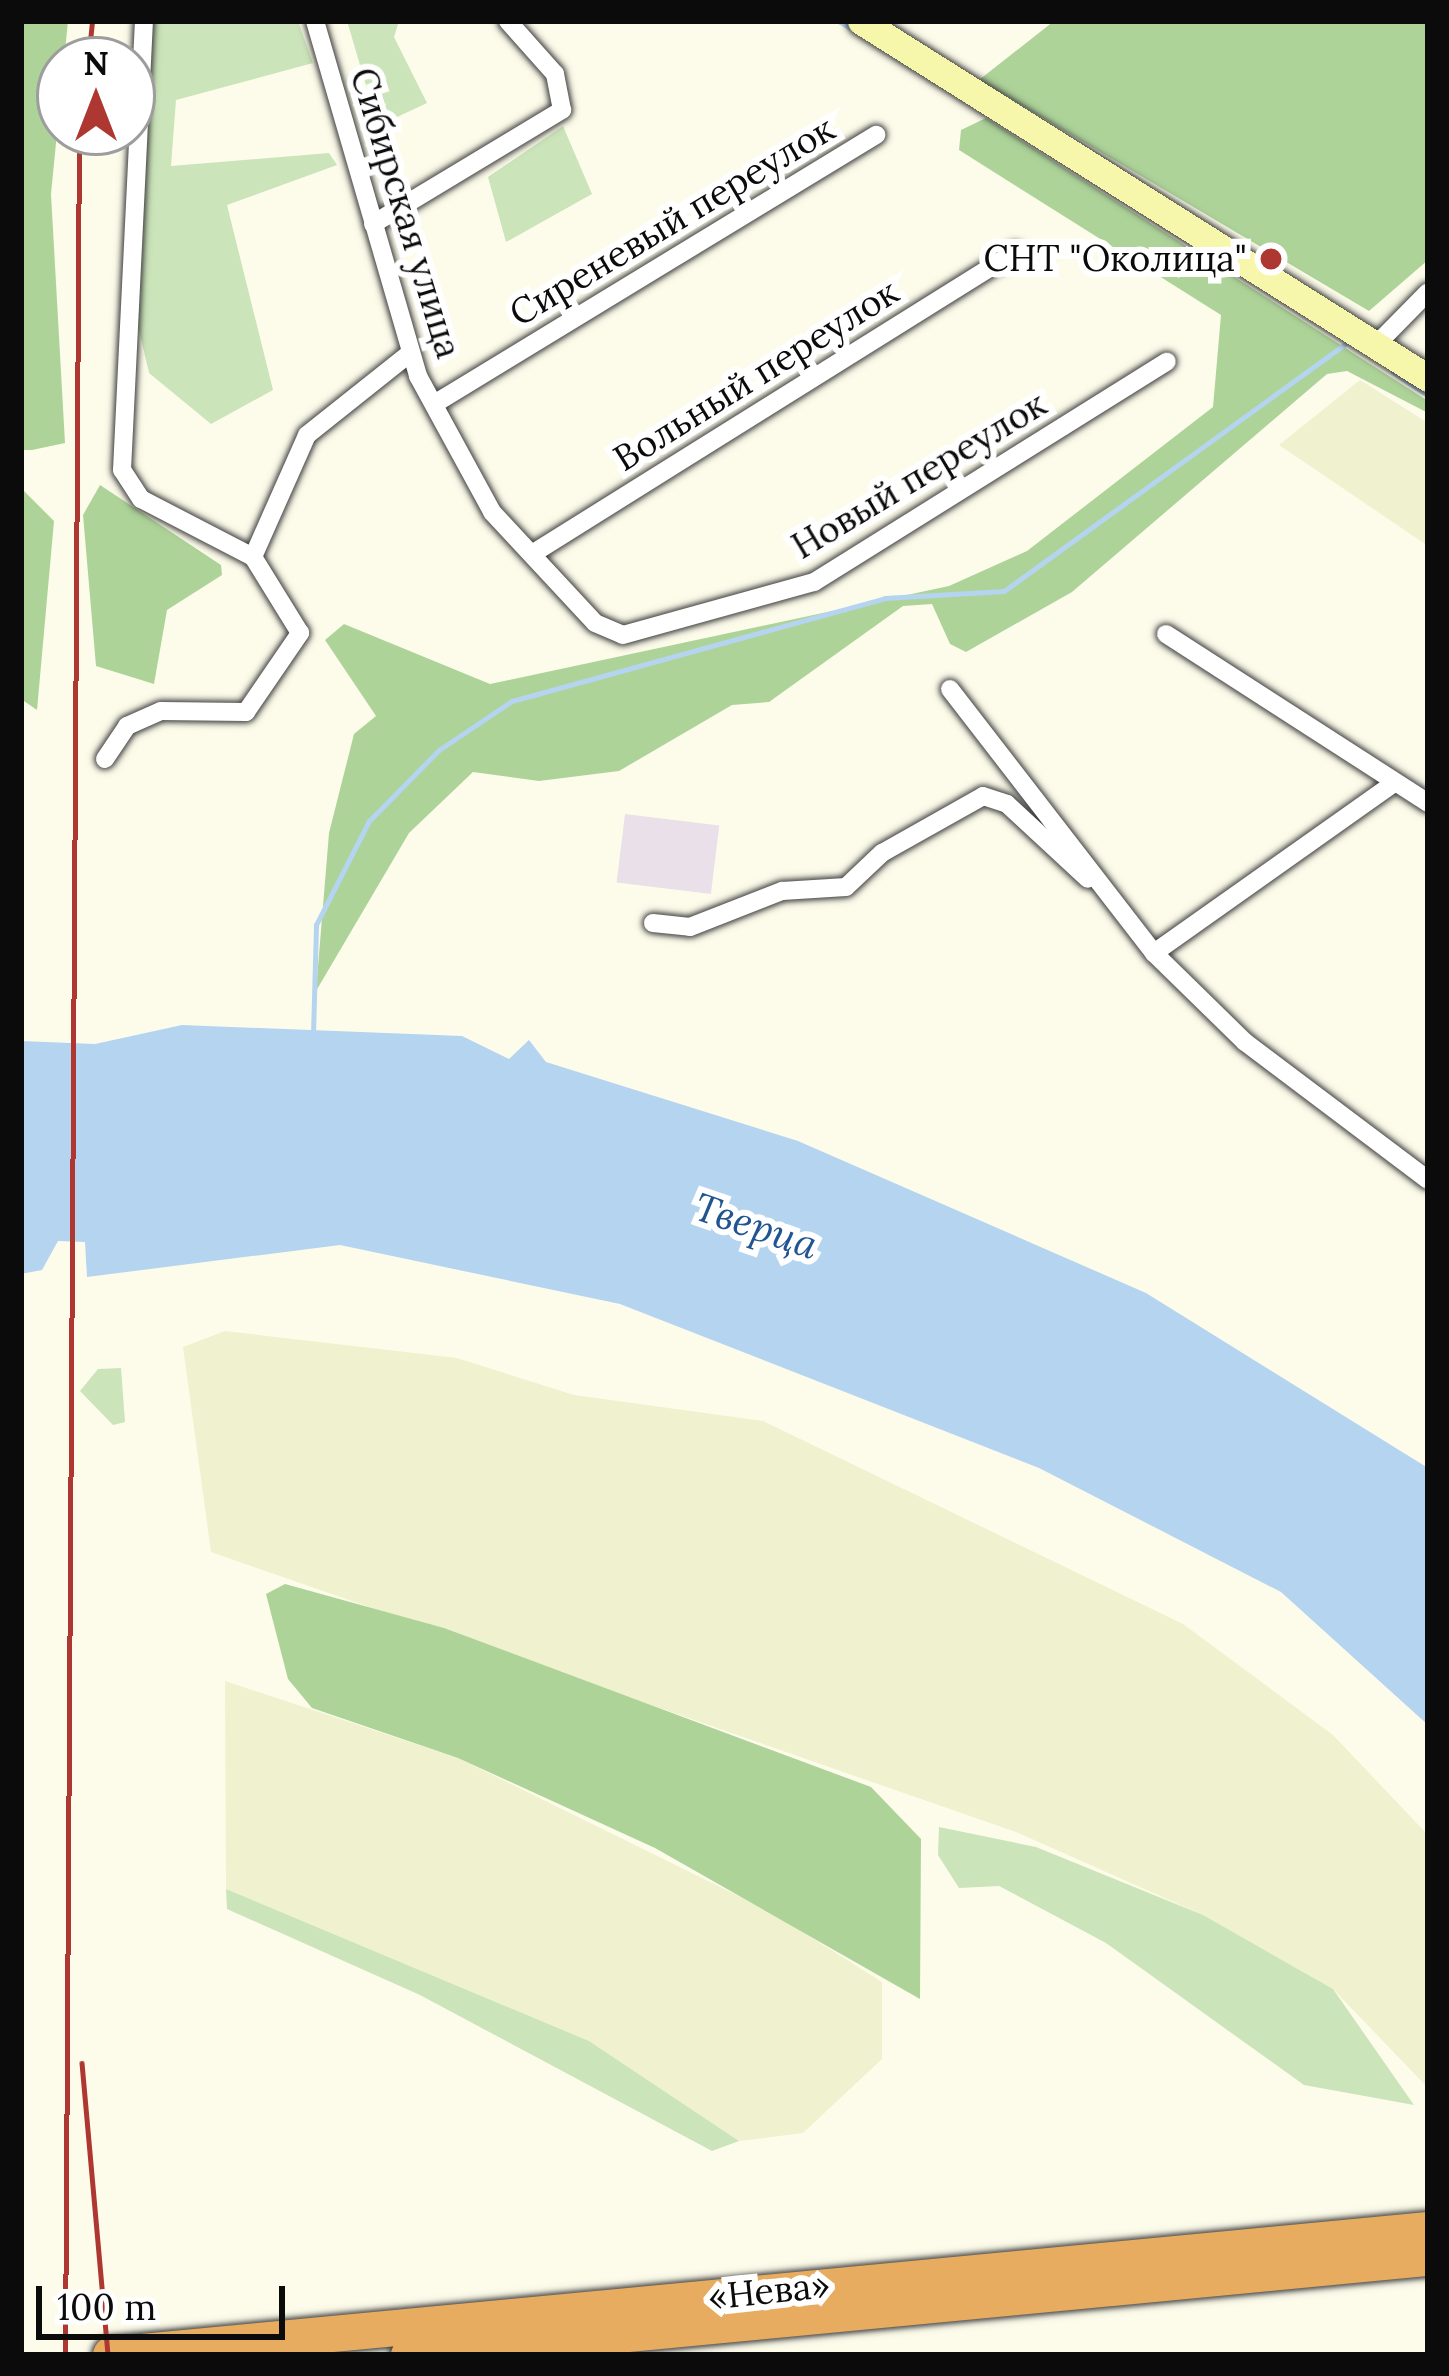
<!DOCTYPE html>
<meta charset="utf-8">
<style>
body{margin:0}
#map{position:relative;width:1449px;height:2376px;overflow:hidden;background:#fdfceb;font-family:Lora,serif}
div>[style]{position:absolute}
.industrial>*{inset:0;background:#eae0ea;transform-origin:0 0}
.farmland>*{inset:0;background:#f0f1ce}
.green>*{inset:0;background:#cbe4b9}
.forest>*{inset:0;background:#add399}
.water>*{inset:0;background:#b5d4f0}
.stream>*{height:4.5px;margin:-2.25px;padding:0 2.25px;transform-origin:2.25px;border-radius:2.25px;background:#b5d4f0}
.roads{filter:drop-shadow(0 0 3px #3e3e3e) drop-shadow(0 0 3px #3e3e3e)}
.street>*{height:18px;margin:-9px;padding:0 9px;transform-origin:9px;border-radius:9px;background:#fff}
.secondary>*{height:27px;margin:-13.5px;padding:0 13.5px;transform-origin:13.5px;border-radius:13.5px;background:#f7f7ac}
.highway>*{height:36px;margin:-18px;padding:0 18px;transform-origin:18px;border-radius:18px;background:#e7ac60}
.rail>*{height:4.5px;margin:-2.25px;padding:0 2.25px;transform-origin:2.25px;border-radius:2.25px;background:#ae3831}
.dots>*{width:33px;height:33px;translate:-50% -50%;box-sizing:border-box;border:6px solid #fff;border-radius:50%}
span{translate:-50% -50%;white-space:nowrap;text-align:center;line-height:1.15;-webkit-text-stroke:12px #fff;paint-order:stroke}
.street-label{font-size:36px;color:#0b0b0b}
.poi-label{font-size:36px;color:#0b0b0b}
.right{translate:-100% -50%;text-align:right}
.water-label{font-size:39px;color:#215491;font-style:italic}
.frame{position:absolute;inset:0;border:24px solid #0b0b0b;pointer-events:none}
.north{position:absolute;left:36px;top:36px;width:120px;height:120px;box-sizing:border-box;background:#fff;border:3px solid #9d9d9d;border-radius:50%;rotate:0deg;font-size:33px;font-weight:700;line-height:48px;text-align:center;color:#0b0b0b}
.north::after{content:'';display:block;margin:auto;width:42px;height:54px;background:#ae3831;clip-path:polygon(50% 0,100% 100%,50% 72%,0 100%)}
.scale{position:absolute;left:36px;top:2286px;width:249px;height:54px;box-sizing:border-box;border:6px solid #0b0b0b;border-top:0;padding-left:15px;font-size:36px;line-height:42px;white-space:nowrap;color:#0b0b0b;-webkit-text-stroke:9px #fff;paint-order:stroke}
</style>
<div id="map">
<div class="industrial">
<div style="left:625px;top:814px;width:95px;height:69px;rotate:7deg"></div>
</div>
<div class="farmland">
<div style="clip-path:polygon(1360px 380px,1428px 423px,1428px 546px,1279px 445px)"></div>
<div style="clip-path:polygon(225px 1331px,457px 1358px,574px 1395px,763px 1421px,1183px 1624px,1333px 1735px,1428px 1835px,1428px 2088px,1333px 1989px,1203px 1915px,1016px 1832px,211px 1552px,183px 1347px)"></div>
<div style="clip-path:polygon(225px 1681px,458px 1758px,771px 1912px,882px 1982px,882px 2059px,803px 2133px,739px 2141px,589px 2041px,226px 1889px)"></div>
</div>
<div class="green">
<div style="clip-path:polygon(151px 21px,298px 21px,313px 63px,176px 100px,171px 166px,329px 153px,337px 165px,227px 205px,273px 390px,211px 424px,149px 373px,135px 313px)"></div>
<div style="clip-path:polygon(347px 21px,399px 21px,394px 37px,427px 103px,378px 126px)"></div>
<div style="clip-path:polygon(563px 126px,592px 194px,506px 242px,488px 177px)"></div>
<div style="clip-path:polygon(121px 1368px,125px 1422px,113px 1425px,80px 1391px,98px 1369px)"></div>
<div style="clip-path:polygon(939px 1827px,1036px 1847px,1203px 1915px,1333px 1989px,1414px 2105px,1304px 2085px,1106px 1943px,999px 1886px,959px 1888px,938px 1855px)"></div>
<div style="clip-path:polygon(226px 1889px,589px 2041px,739px 2141px,712px 2151px,420px 1995px,227px 1909px)"></div>
</div>
<div class="forest">
<div style="clip-path:polygon(21px 21px,68px 21px,51px 194px,65px 443px,32px 450px,21px 450px)"></div>
<div style="clip-path:polygon(1054px 21px,1428px 21px,1428px 260px,1369px 311px,979px 80px)"></div>
<div style="clip-path:polygon(986px 118px,1428px 401px,1428px 413px,1347px 371px,1327px 374px,1072px 592px,966px 652px,950px 644px,932px 604px,903px 606px,769px 702px,732px 705px,619px 771px,539px 781px,473px 772px,409px 833px,316px 991px,329px 833px,354px 734px,376px 716px,325px 640px,344px 624px,490px 684px,949px 586px,1027px 551px,1213px 407px,1221px 315px,959px 150px,961px 130px)"></div>
<div style="clip-path:polygon(100px 485px,221px 565px,222px 575px,167px 610px,154px 684px,96px 666px,83px 515px)"></div>
<div style="clip-path:polygon(21px 488px,54px 521px,37px 710px,21px 699px)"></div>
<div style="clip-path:polygon(285px 1584px,444px 1628px,871px 1787px,921px 1839px,920px 1999px,655px 1848px,458px 1758px,312px 1708px,288px 1679px,266px 1594px)"></div>
</div>
<div class="water">
<div style="clip-path:polygon(182px 1025px,462px 1036px,509px 1059px,529px 1040px,546px 1062px,798px 1141px,1146px 1293px,1428px 1468px,1428px 1725px,1281px 1592px,1039px 1468px,620px 1304px,340px 1245px,87px 1277px,85px 1242px,58px 1241px,42px 1270px,21px 1274px,21px 1041px,95px 1044px)"></div>
</div>
<div class="stream">
<div style="left:839px;top:21px;width:14px;rotate:30deg"></div>
<div style="left:1393px;top:372px;width:42px;rotate:33.3deg"></div>
<div style="left:313px;top:1034px;width:109px;rotate:-88.4deg"></div>
<div style="left:316px;top:925px;width:117px;rotate:-63deg"></div>
<div style="left:369px;top:821px;width:100px;rotate:-45.4deg"></div>
<div style="left:439px;top:750px;width:88px;rotate:-33.9deg"></div>
<div style="left:512px;top:701px;width:387px;rotate:-15.4deg"></div>
<div style="left:885px;top:598px;width:119px;rotate:-3.4deg"></div>
<div style="left:1004px;top:591px;width:425px;rotate:-35.9deg"></div>
</div>
<div class="roads">
<div class="street">
<div style="left:315px;top:21px;width:370px;rotate:73.8deg"></div>
<div style="left:418px;top:376px;width:155px;rotate:61.4deg"></div>
<div style="left:492px;top:512px;width:151px;rotate:47.1deg"></div>
<div style="left:595px;top:623px;width:30px;rotate:23deg"></div>
<div style="left:623px;top:635px;width:198px;rotate:-15.5deg"></div>
<div style="left:814px;top:582px;width:416px;rotate:-32deg"></div>
<div style="left:373px;top:224px;width:221px;rotate:-31.1deg"></div>
<div style="left:562px;top:110px;width:37px;rotate:-101deg"></div>
<div style="left:555px;top:74px;width:71px;rotate:-131.6deg"></div>
<div style="left:1376px;top:345px;width:74px;rotate:-45.5deg"></div>
<div style="left:439px;top:401px;width:512px;rotate:-31.33deg"></div>
<div style="left:532px;top:554px;width:570px;rotate:-32.02deg"></div>
<div style="left:253px;top:557px;width:133px;rotate:-66.1deg"></div>
<div style="left:307px;top:435px;width:132px;rotate:-38.5deg"></div>
<div style="left:1166px;top:634px;width:312px;rotate:32.8deg"></div>
<div style="left:950px;top:689px;width:334px;rotate:52.3deg"></div>
<div style="left:1154px;top:953px;width:127px;rotate:44.4deg"></div>
<div style="left:1245px;top:1042px;width:229px;rotate:37deg"></div>
<div style="left:105px;top:759px;width:40px;rotate:-56deg"></div>
<div style="left:127px;top:726px;width:37px;rotate:-24deg"></div>
<div style="left:161px;top:711px;width:85px;rotate:0.7deg"></div>
<div style="left:246px;top:712px;width:96px;rotate:-55.6deg"></div>
<div style="left:300px;top:633px;width:89px;rotate:-121.7deg"></div>
<div style="left:253px;top:557px;width:126px;rotate:-152.6deg"></div>
<div style="left:141px;top:499px;width:35px;rotate:-123deg"></div>
<div style="left:122px;top:470px;width:450px;rotate:-87.2deg"></div>
<div style="left:653px;top:923px;width:37px;rotate:6deg"></div>
<div style="left:690px;top:927px;width:99px;rotate:-21.4deg"></div>
<div style="left:782px;top:891px;width:64px;rotate:-3.6deg"></div>
<div style="left:846px;top:887px;width:50px;rotate:-43.4deg"></div>
<div style="left:882px;top:853px;width:116px;rotate:-29.4deg"></div>
<div style="left:983px;top:796px;width:25px;rotate:18deg"></div>
<div style="left:1007px;top:804px;width:110px;rotate:42.8deg"></div>
<div style="left:1154px;top:953px;width:293px;rotate:-35.3deg"></div>
</div>
<div class="secondary">
<div style="left:861px;top:21px;width:670px;rotate:32.2deg"></div>
</div>
<div class="highway">
<div style="left:111px;top:2355px;width:1323px;rotate:-5.42deg"></div>
<div style="left:409px;top:2355px;width:1024px;rotate:-5.44deg"></div>
</div>
</div>
<div class="rail">
<div style="left:88px;top:60px;width:39px;rotate:-84deg"></div>
<div style="left:82px;top:2063px;width:293px;rotate:84.9deg"></div>
<div style="left:65px;top:2355px;width:2223px;rotate:-89.64deg"></div>
</div>
<div class="dots">
<div style="left:1271px;top:259px;background:#ae3831"></div>
</div>
<div class="street-label">
<span style="left:406px;top:213px;rotate:73deg">Сибирская улица</span>
<span style="left:672px;top:221px;rotate:-31deg">Сиреневый переулок</span>
<span style="left:756px;top:375px;rotate:-32deg">Вольный переулок</span>
<span style="left:919px;top:475px;rotate:-31deg">Новый переулок</span>
<span style="left:769px;top:2291px;rotate:-6deg">«Нева»</span>
</div>
<div class="poi-label">
<span class="right" style="left:1247px;top:259px">СНТ "Околица"</span>
</div>
<div class="water-label">
<span style="left:756px;top:1226px;rotate:19deg">Тверца</span>
</div>
<div class="frame"></div>
<div class="north">N</div>
<div class="scale">100 m</div>
</div>
